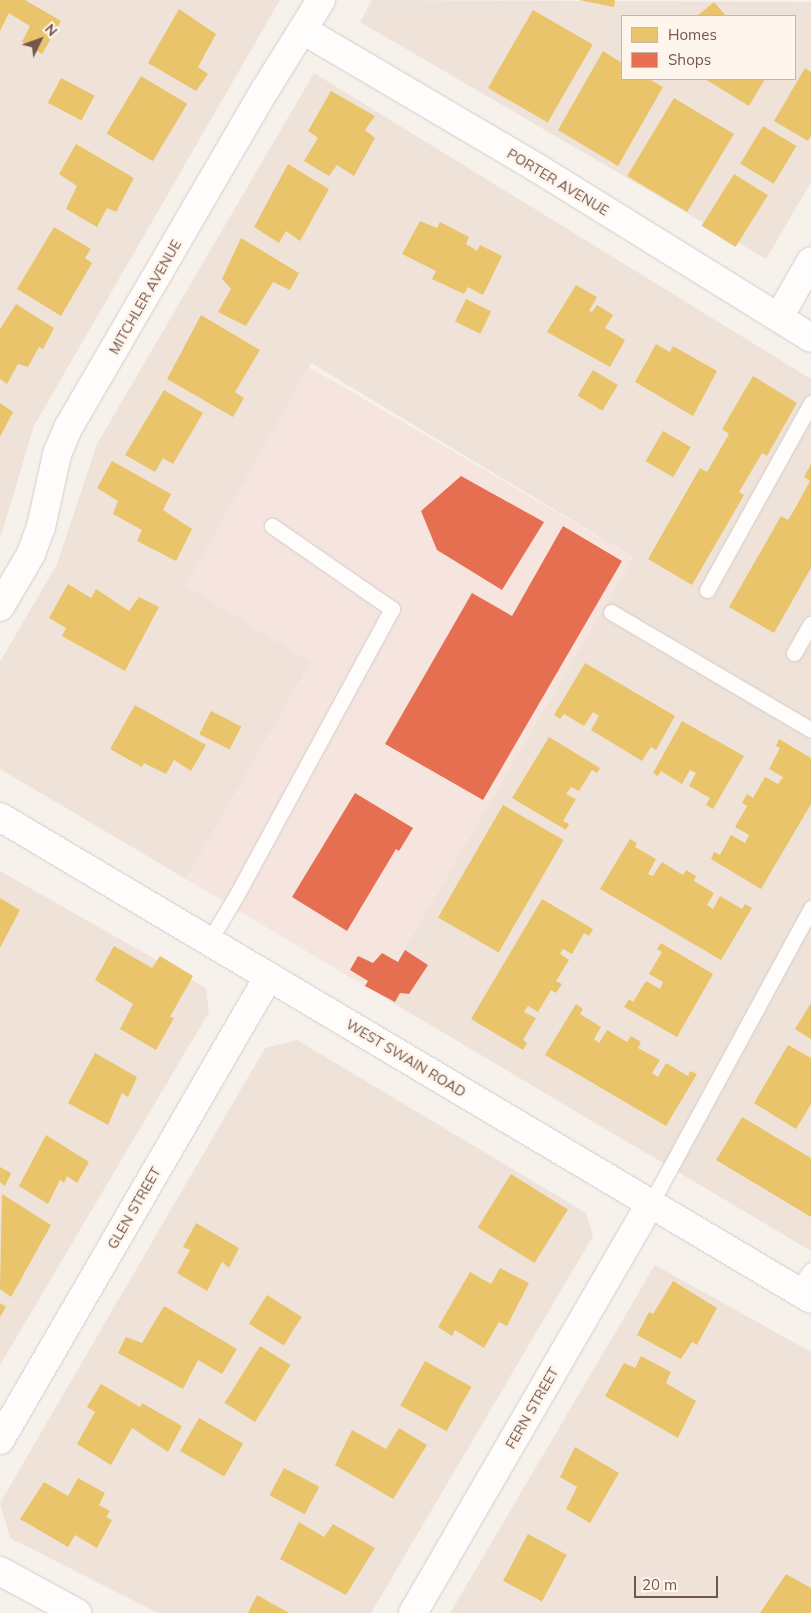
<!DOCTYPE html>
<style>
body{margin:0}
#map{position:relative;width:811px;height:1613px;overflow:hidden;background:#f6f1eb;font-family:Mulish,sans-serif}
div>[style]{position:absolute}
.residential>*{inset:0;background:#efe3d9}
.commercial>*{inset:0;background:#f6e5df}
.homes>*{inset:0;background:#e9c46a;transform-origin:0 0}
.shops>*{inset:0;background:#e76f51}
.roads{filter:drop-shadow(0 0 1px #d4ccc8) drop-shadow(0 0 1px #d4ccc8)}
.lane>*{height:15px;margin:-7.5px;padding:0 7.5px;transform-origin:7.5px;border-radius:7.5px;background:#fefdfc}
.street>*{height:28px;margin:-14px;padding:0 14px;transform-origin:14px;border-radius:14px;background:#fefdfc}
.secondary>*{height:28px;margin:-14px;padding:0 14px;transform-origin:14px;border-radius:14px;background:#fefdfc}
span{translate:-50% -50%;white-space:nowrap;text-align:center;line-height:1.15;-webkit-text-stroke:5px #fef5ec;paint-order:stroke}
.street-label{font-size:14px;color:#73564c}
.legend{position:absolute;left:621px;top:15px;width:175px;height:65px;box-sizing:border-box;background:#fef5ec;border:1px solid #c6b5ac;margin:0;padding:6px 9px;list-style:none;font-size:15px;color:#73564c}
.legend li{display:flex;align-items:center;gap:10px;height:25px}
.legend b{width:25px;border:1px solid #c6b5ac}
.north{position:absolute;left:15px;top:15px;width:50px;height:50px;-webkit-text-stroke:4px #fef5ec;paint-order:stroke;rotate:48deg;font-size:14px;font-weight:700;line-height:20px;text-align:center;color:#73564c}
.north::after{content:'';display:block;margin:auto;width:18px;height:22px;background:#73564c;clip-path:polygon(50% 0,100% 100%,50% 72%,0 100%)}
.scale{position:absolute;left:634px;top:1576px;width:84px;height:22px;box-sizing:border-box;border:2px solid #73564c;border-top:0;padding-left:6px;font-size:15px;line-height:18px;white-space:nowrap;color:#73564c;-webkit-text-stroke:4px #fef5ec;paint-order:stroke}
</style>
<div id="map">
<div class="residential">
<div style="clip-path:polygon(0 0,280px 0,34px 426px,0 539px)"></div>
<div style="clip-path:polygon(evenodd,372px 0,811px 2px,811px 182px,766px 259px,360px 22px,372px 0,622px 16px,795px 16px,795px 79px,622px 79px,622px 16px)"></div>
<div style="clip-path:polygon(314px 73px,811px 379px,811px 1251px,378px 994px,633px 557px,311px 363px,223px 520px,311px 662px,186px 879px,0 769px,0 662px,57px 564px,97px 444px)"></div>
<div style="clip-path:polygon(0 871px,206px 988px,209px 1012px,0 1365px)"></div>
<div style="clip-path:polygon(297px 1040px,586px 1213px,593px 1236px,371px 1613px,158px 1613px,10px 1538px,0 1503px,265px 1048px)"></div>
<div style="clip-path:polygon(655px 1265px,811px 1352px,811px 1613px,450px 1613px)"></div>
</div>
<div class="commercial">
<div style="clip-path:polygon(309px 367px,633px 557px,378px 994px,186px 879px,311px 662px,185px 586px)"></div>
</div>
<div class="homes">
<div style="clip-path:polygon(0 0,25px 0,61px 21px,42px 54px,22px 42px,30px 26px,9px 13px,0 31px)"></div>
<div style="clip-path:polygon(579px 0,615px 0,614px 7px)"></div>
<div style="clip-path:polygon(714px 2px,726px 16px,697px 16px)"></div>
<div style="clip-path:polygon(179px 9px,216px 34px,198px 67px,208px 74px,196px 91px,148px 63px)"></div>
<div style="left:533px;top:10px;width:69px;height:90px;rotate:30deg"></div>
<div style="clip-path:polygon(603px 51px,622px 63px,622px 79px,649px 79px,663px 87px,618px 166px,558px 130px)"></div>
<div style="clip-path:polygon(805px 68px,811px 72px,811px 136px,808px 141px,774px 121px)"></div>
<div style="left:141px;top:76px;width:54px;height:67px;rotate:31deg"></div>
<div style="left:61px;top:78px;width:38px;height:28px;rotate:28deg"></div>
<div style="clip-path:polygon(705px 79px,765px 79px,749px 106px)"></div>
<div style="clip-path:polygon(331px 91px,375px 116px,365px 130px,375px 138px,354px 176px,337px 165px,329px 176px,304px 161px,318px 138px,308px 131px)"></div>
<div style="left:674px;top:98px;width:70px;height:91px;rotate:31deg"></div>
<div style="left:763px;top:126px;width:39px;height:44px;rotate:31deg"></div>
<div style="clip-path:polygon(76px 144px,134px 178px,116px 212px,107px 208px,97px 227px,66px 209px,77px 186px,59px 174px)"></div>
<div style="clip-path:polygon(288px 164px,329px 189px,300px 241px,286px 231px,279px 243px,254px 227px)"></div>
<div style="left:734px;top:174px;width:40px;height:61px;rotate:32deg"></div>
<div style="clip-path:polygon(420px 221px,437px 228px,440px 222px,469px 237px,466px 244px,477px 251px,480px 245px,502px 256px,483px 295px,468px 287px,464px 294px,432px 279px,436px 271px,402px 254px)"></div>
<div style="clip-path:polygon(54px 227px,91px 249px,85px 258px,92px 263px,61px 316px,17px 289px)"></div>
<div style="clip-path:polygon(241px 238px,299px 273px,290px 290px,273px 282px,246px 326px,218px 312px,231px 289px,222px 279px)"></div>
<div style="clip-path:polygon(576px 285px,597px 297px,589px 311px,592px 312px,597px 305px,613px 315px,605px 328px,625px 340px,610px 367px,547px 332px)"></div>
<div style="left:466px;top:299px;width:28px;height:25px;rotate:26deg"></div>
<div style="clip-path:polygon(16px 304px,54px 328px,43px 349px,39px 347px,28px 367px,18px 364px,7px 384px,0 379px,0 329px)"></div>
<div style="clip-path:polygon(201px 315px,260px 350px,235px 392px,244px 398px,233px 417px,167px 379px)"></div>
<div style="clip-path:polygon(656px 344px,670px 352px,673px 346px,717px 371px,693px 416px,635px 382px)"></div>
<div style="left:593px;top:370px;width:29px;height:30px;rotate:31deg"></div>
<div style="clip-path:polygon(753px 376px,797px 403px,767px 456px,762px 453px,739px 492px,744px 495px,692px 585px,648px 559px,700px 468px,707px 472px,729px 434px,722px 429px)"></div>
<div style="clip-path:polygon(164px 390px,203px 413px,173px 464px,163px 458px,155px 472px,125px 455px)"></div>
<div style="clip-path:polygon(0 403px,13px 412px,0 437px)"></div>
<div style="left:663px;top:431px;width:32px;height:35px;rotate:30deg"></div>
<div style="clip-path:polygon(112px 461px,171px 494px,163px 510px,192px 529px,176px 561px,137px 541px,142px 530px,113px 514px,118px 501px,97px 488px)"></div>
<div style="clip-path:polygon(811px 464px,811px 568px,774px 633px,729px 607px,781px 516px,788px 520px,793px 512px,810px 481px,804px 477px)"></div>
<div style="clip-path:polygon(68px 584px,91px 598px,96px 589px,129px 611px,139px 597px,159px 607px,125px 671px,62px 636px,66px 628px,49px 618px)"></div>
<div style="clip-path:polygon(585px 663px,675px 716px,656px 750px,651px 747px,642px 761px,591px 730px,599px 716px,593px 712px,584px 726px,564px 714px,560px 719px,554px 715px)"></div>
<div style="clip-path:polygon(135px 705px,206px 745px,191px 771px,174px 760px,166px 774px,144px 763px,142px 767px,110px 749px)"></div>
<div style="left:211px;top:711px;width:34px;height:26px;rotate:27deg"></div>
<div style="clip-path:polygon(682px 721px,744px 756px,713px 809px,706px 805px,710px 798px,689px 786px,696px 773px,690px 770px,682px 784px,661px 771px,658px 776px,653px 773px)"></div>
<div style="clip-path:polygon(549px 737px,600px 768px,597px 773px,592px 770px,579px 791px,571px 787px,566px 794px,576px 799px,563px 821px,569px 824px,566px 830px,512px 798px)"></div>
<div style="clip-path:polygon(779px 739px,811px 758px,811px 804px,761px 889px,711px 859px,714px 852px,720px 855px,731px 835px,745px 843px,749px 835px,735px 827px,747px 806px,742px 803px,747px 794px,753px 798px,765px 777px,778px 784px,783px 777px,769px 769px,780px 748px,776px 746px)"></div>
<div style="left:503px;top:805px;width:70px;height:130px;rotate:30deg"></div>
<div style="clip-path:polygon(630px 839px,637px 843px,635px 847px,656px 859px,648px 874px,653px 876px,662px 862px,683px 875px,686px 870px,696px 876px,694px 881px,714px 893px,707px 905px,713px 909px,720px 896px,742px 909px,745px 904px,752px 908px,721px 960px,600px 889px)"></div>
<div style="clip-path:polygon(0 898px,20px 910px,0 948px)"></div>
<div style="clip-path:polygon(542px 899px,593px 929px,589px 936px,584px 933px,572px 954px,563px 949px,560px 954px,569px 960px,556px 981px,562px 984px,556px 993px,551px 990px,538px 1012px,528px 1006px,524px 1012px,536px 1018px,523px 1040px,527px 1043px,523px 1050px,471px 1019px)"></div>
<div style="clip-path:polygon(661px 943px,713px 974px,677px 1037px,624px 1007px,629px 999px,633px 1002px,646px 981px,660px 989px,663px 982px,649px 974px,662px 952px,657px 949px)"></div>
<div style="clip-path:polygon(114px 946px,152px 968px,160px 956px,193px 976px,170px 1017px,174px 1018px,156px 1050px,120px 1029px,133px 1004px,95px 980px)"></div>
<div style="clip-path:polygon(811px 1003px,811px 1039px,795px 1029px)"></div>
<div style="clip-path:polygon(576px 1004px,583px 1009px,580px 1014px,601px 1027px,594px 1039px,599px 1043px,607px 1030px,627px 1042px,631px 1036px,641px 1042px,638px 1048px,660px 1060px,652px 1073px,658px 1077px,666px 1063px,688px 1076px,690px 1071px,697px 1074px,666px 1126px,545px 1055px)"></div>
<div style="clip-path:polygon(788px 1045px,811px 1058px,811px 1104px,796px 1129px,754px 1103px)"></div>
<div style="clip-path:polygon(95px 1053px,137px 1077px,128px 1097px,122px 1093px,108px 1125px,68px 1103px)"></div>
<div style="clip-path:polygon(742px 1117px,811px 1158px,811px 1217px,716px 1160px)"></div>
<div style="clip-path:polygon(46px 1135px,89px 1162px,77px 1183px,67px 1176px,64px 1183px,60px 1180px,48px 1204px,19px 1186px)"></div>
<div style="clip-path:polygon(0 1167px,11px 1173px,5px 1186px,0 1182px)"></div>
<div style="left:511px;top:1174px;width:67px;height:63px;rotate:32deg"></div>
<div style="clip-path:polygon(2px 1194px,51px 1225px,11px 1297px,0 1289px)"></div>
<div style="clip-path:polygon(196px 1223px,239px 1248px,229px 1268px,222px 1262px,207px 1291px,177px 1273px,190px 1250px,183px 1247px)"></div>
<div style="clip-path:polygon(500px 1268px,529px 1283px,507px 1326px,499px 1322px,484px 1348px,455px 1330px,452px 1336px,438px 1327px,470px 1272px,491px 1284px)"></div>
<div style="clip-path:polygon(673px 1281px,717px 1308px,697px 1345px,692px 1342px,681px 1359px,637px 1335px,649px 1312px,653px 1314px)"></div>
<div style="left:267px;top:1295px;width:41px;height:34px;rotate:32deg"></div>
<div style="clip-path:polygon(0 1303px,6px 1307px,0 1317px)"></div>
<div style="clip-path:polygon(164px 1306px,237px 1349px,222px 1374px,198px 1360px,183px 1389px,118px 1353px,126px 1337px,142px 1343px)"></div>
<div style="left:260px;top:1346px;width:36px;height:67px;rotate:32deg"></div>
<div style="clip-path:polygon(641px 1356px,671px 1372px,666px 1383px,696px 1401px,678px 1438px,605px 1396px,624px 1363px,635px 1368px)"></div>
<div style="left:425px;top:1361px;width:53px;height:51px;rotate:29deg"></div>
<div style="clip-path:polygon(101px 1384px,140px 1407px,142px 1403px,182px 1426px,168px 1452px,132px 1428px,111px 1465px,77px 1444px,95px 1412px,87px 1407px)"></div>
<div style="left:199px;top:1418px;width:51px;height:38px;rotate:30deg"></div>
<div style="clip-path:polygon(399px 1428px,427px 1445px,393px 1499px,335px 1465px,352px 1430px,386px 1449px)"></div>
<div style="clip-path:polygon(575px 1447px,619px 1473px,590px 1523px,566px 1509px,577px 1487px,560px 1477px)"></div>
<div style="left:284px;top:1468px;width:40px;height:31px;rotate:28deg"></div>
<div style="clip-path:polygon(78px 1478px,105px 1493px,99px 1505px,110px 1511px,106px 1517px,112px 1520px,97px 1548px,75px 1535px,68px 1547px,20px 1519px,44px 1482px,68px 1496px)"></div>
<div style="clip-path:polygon(299px 1522px,324px 1537px,333px 1524px,375px 1548px,346px 1595px,280px 1559px)"></div>
<div style="left:528px;top:1534px;width:44px;height:53px;rotate:28deg"></div>
<div style="clip-path:polygon(786px 1574px,811px 1588px,811px 1613px,760px 1613px)"></div>
<div style="clip-path:polygon(257px 1595px,289px 1613px,248px 1613px)"></div>
</div>
<div class="shops">
<div style="clip-path:polygon(461px 476px,544px 522px,502px 590px,437px 550px,421px 511px)"></div>
<div style="clip-path:polygon(563px 526px,622px 561px,483px 800px,385px 744px,472px 593px,512px 616px)"></div>
<div style="clip-path:polygon(355px 793px,413px 828px,399px 851px,396px 849px,347px 931px,292px 897px)"></div>
<div style="clip-path:polygon(405px 950px,428px 965px,409px 994px,400px 993px,395px 1002px,365px 986px,368px 981px,350px 970px,358px 956px,373px 963px,382px 953px,398px 962px)"></div>
</div>
<div class="roads">
<div class="lane">
<div style="left:707px;top:590px;width:214px;rotate:-60.9deg"></div>
<div style="left:611px;top:612px;width:232px;rotate:30.5deg"></div>
<div style="left:794px;top:653px;width:34px;rotate:-60deg"></div>
<div style="left:209px;top:941px;width:52px;rotate:-59deg"></div>
<div style="left:236px;top:896px;width:327px;rotate:-61.5deg"></div>
<div style="left:392px;top:609px;width:146px;rotate:-145.3deg"></div>
<div style="left:651px;top:1203px;width:336px;rotate:-61.5deg"></div>
<div style="left:796px;top:1290px;width:25px;rotate:-53deg"></div>
</div>
<div class="street">
<div style="left:303px;top:30px;width:268px;rotate:30.5deg"></div>
<div style="left:534px;top:166px;width:326px;rotate:31.8deg"></div>
<div style="left:779px;top:317px;width:64px;rotate:-60.3deg"></div>
<div style="left:0;top:607px;width:61px;rotate:-59.7deg"></div>
<div style="left:31px;top:554px;width:29px;rotate:-70deg"></div>
<div style="left:41px;top:527px;width:75px;rotate:-77.6deg"></div>
<div style="left:57px;top:454px;width:28px;rotate:-67deg"></div>
<div style="left:68px;top:428px;width:391px;rotate:-59.8deg"></div>
<div style="left:265px;top:90px;width:106px;rotate:-58.1deg"></div>
<div style="left:0;top:1440px;width:536px;rotate:-59.9deg"></div>
<div style="left:0;top:1571px;width:88px;rotate:28.6deg"></div>
<div style="left:413px;top:1613px;width:474px;rotate:-59.9deg"></div>
</div>
<div class="secondary">
<div style="left:0;top:817px;width:943px;rotate:30.72deg"></div>
</div>
</div>
<div class="street-label">
<span style="left:558px;top:182px;rotate:31deg">PORTER AVENUE</span>
<span style="left:145px;top:297px;rotate:-60deg">MITCHLER AVENUE</span>
<span style="left:406px;top:1058px;rotate:31deg">WEST SWAIN ROAD</span>
<span style="left:134px;top:1208px;rotate:-60deg">GLEN STREET</span>
<span style="left:532px;top:1408px;rotate:-60deg">FERN STREET</span>
</div>
<ul class="legend">
<li><b style="height:14px;background:#e9c46a"></b>Homes</li>
<li><b style="height:14px;background:#e76f51"></b>Shops</li>
</ul>
<div class="north">N</div>
<div class="scale">20 m</div>
</div>
